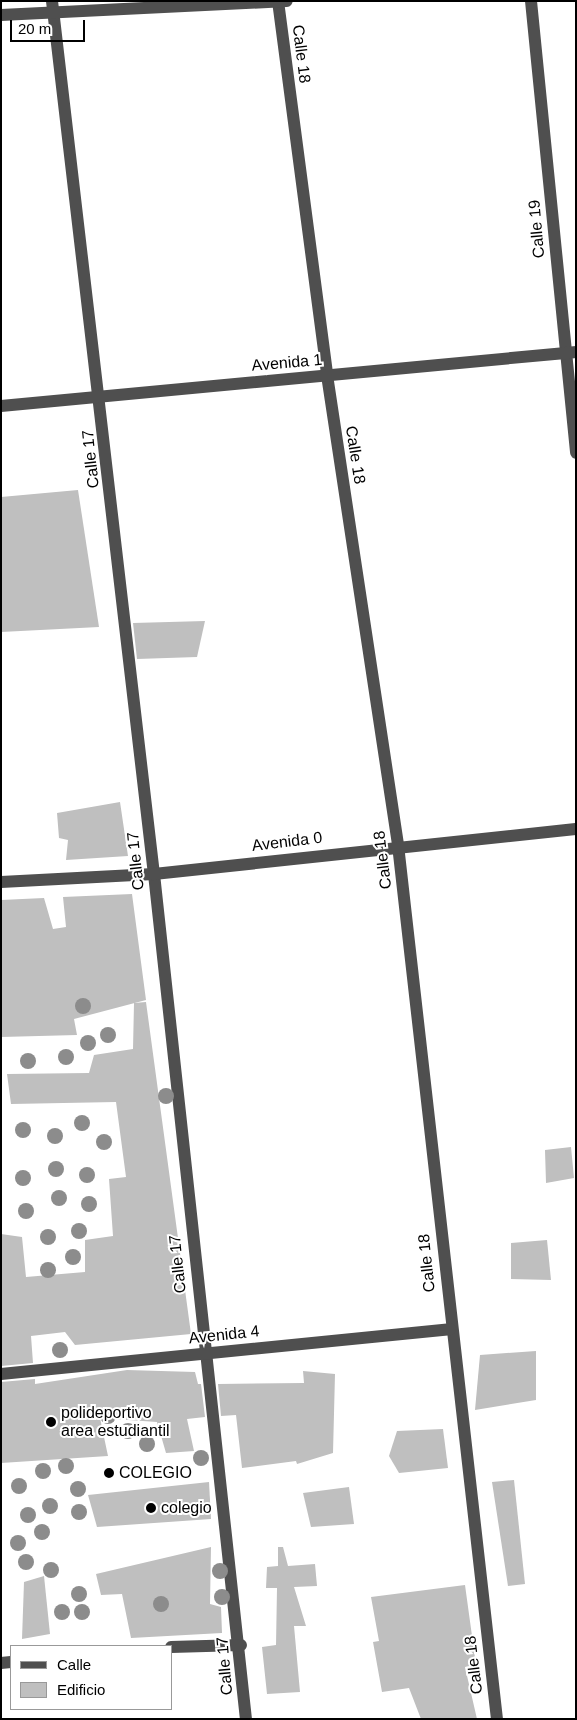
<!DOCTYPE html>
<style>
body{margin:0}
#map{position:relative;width:577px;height:1720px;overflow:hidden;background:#fff;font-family:Arial,sans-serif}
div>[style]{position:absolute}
.building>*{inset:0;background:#bfbfbf}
.minor>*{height:12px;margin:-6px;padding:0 6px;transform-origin:6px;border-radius:6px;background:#4f4f4f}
.trees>*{width:16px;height:16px;margin:-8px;border-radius:50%;background:#8c8c8c}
.dots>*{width:14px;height:14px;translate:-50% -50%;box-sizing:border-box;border:2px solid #fff;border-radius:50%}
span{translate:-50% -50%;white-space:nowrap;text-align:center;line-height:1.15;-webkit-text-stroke:4px #fff;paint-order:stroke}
.street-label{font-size:16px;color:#000}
.poi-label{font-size:16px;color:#000}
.left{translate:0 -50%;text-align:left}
.frame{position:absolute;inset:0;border:2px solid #000;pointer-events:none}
.legend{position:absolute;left:10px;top:1645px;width:162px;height:65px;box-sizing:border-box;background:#fff;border:1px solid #999;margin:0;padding:6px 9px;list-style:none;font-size:15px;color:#000}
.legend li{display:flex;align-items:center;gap:10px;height:25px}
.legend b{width:25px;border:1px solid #999}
.scale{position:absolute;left:10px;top:20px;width:75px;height:22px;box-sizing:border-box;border:2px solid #000;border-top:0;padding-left:6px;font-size:15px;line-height:18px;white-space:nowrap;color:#000;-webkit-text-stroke:4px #fff;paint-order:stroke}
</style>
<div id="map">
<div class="building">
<div style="clip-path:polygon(78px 490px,99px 627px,1px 632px,1px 497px)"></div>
<div style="clip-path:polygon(205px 621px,197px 657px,137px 659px,133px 623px)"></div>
<div style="clip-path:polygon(120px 802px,128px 856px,66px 860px,68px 840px,59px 838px,57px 813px)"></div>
<div style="clip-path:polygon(132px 894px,146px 1000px,74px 1019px,77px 1035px,1px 1037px,1px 900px,44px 898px,53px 929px,66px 927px,63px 897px)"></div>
<div style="clip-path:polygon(146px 1002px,191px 1334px,75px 1345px,65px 1332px,31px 1336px,33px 1363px,1px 1366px,1px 1234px,22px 1237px,26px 1277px,85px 1272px,85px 1240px,113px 1236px,109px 1179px,126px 1177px,116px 1102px,11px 1104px,7px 1074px,89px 1073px,94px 1055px,133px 1049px,134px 1003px)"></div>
<div style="clip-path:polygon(571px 1147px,574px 1178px,546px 1183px,545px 1150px)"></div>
<div style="clip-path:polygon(547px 1240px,551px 1280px,511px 1279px,511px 1243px)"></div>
<div style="clip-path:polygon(536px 1351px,536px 1400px,475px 1410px,480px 1355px)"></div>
<div style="clip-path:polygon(127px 1370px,195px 1372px,198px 1384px,201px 1384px,205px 1417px,187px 1419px,194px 1451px,166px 1453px,157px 1422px,100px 1418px,108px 1456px,1px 1463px,1px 1382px,35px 1379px,35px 1384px)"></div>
<div style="clip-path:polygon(303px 1371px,335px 1374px,333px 1453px,297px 1464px,296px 1461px,242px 1468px,236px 1415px,221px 1416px,218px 1384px,304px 1383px)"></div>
<div style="clip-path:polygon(443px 1429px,448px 1468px,399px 1473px,389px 1456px,397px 1431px)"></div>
<div style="clip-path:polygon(514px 1480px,525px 1584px,508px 1586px,492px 1482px)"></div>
<div style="clip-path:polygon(209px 1482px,211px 1519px,97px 1527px,88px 1495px)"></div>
<div style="clip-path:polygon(349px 1487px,354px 1524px,311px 1527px,303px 1493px)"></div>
<div style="clip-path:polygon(211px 1547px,210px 1604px,221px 1607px,222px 1633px,131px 1638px,122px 1594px,101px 1595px,96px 1574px)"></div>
<div style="clip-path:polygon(278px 1547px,283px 1547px,288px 1566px,315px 1564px,317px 1586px,294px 1587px,306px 1626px,294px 1626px,300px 1692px,267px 1694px,262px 1647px,276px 1645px,277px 1588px,266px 1588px,267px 1567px,278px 1566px)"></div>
<div style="clip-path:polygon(44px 1576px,50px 1634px,22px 1639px,24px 1582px)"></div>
<div style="clip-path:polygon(465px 1585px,476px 1665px,465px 1667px,477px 1719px,421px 1719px,409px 1688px,382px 1692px,373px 1642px,379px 1641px,371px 1597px)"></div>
</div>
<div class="minor">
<div style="left:52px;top:1px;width:879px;rotate:83.34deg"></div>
<div style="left:154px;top:874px;width:850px;rotate:83.79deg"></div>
<div style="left:278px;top:1px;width:377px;rotate:82.5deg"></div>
<div style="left:327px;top:375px;width:475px;rotate:81.4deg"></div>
<div style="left:398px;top:845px;width:880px;rotate:83.54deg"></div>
<div style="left:531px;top:1px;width:454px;rotate:84.3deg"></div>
<div style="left:1px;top:15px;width:286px;rotate:-2.8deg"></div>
<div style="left:1px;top:406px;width:578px;rotate:-5.37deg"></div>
<div style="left:1px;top:882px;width:153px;rotate:-3deg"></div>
<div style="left:154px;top:874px;width:424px;rotate:-6.1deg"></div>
<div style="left:1px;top:1374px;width:451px;rotate:-5.7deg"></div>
<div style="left:171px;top:1647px;width:70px;rotate:-1.6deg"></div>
<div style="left:1px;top:1663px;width:10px;rotate:-6deg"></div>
</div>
<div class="trees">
<div style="left:83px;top:1006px"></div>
<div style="left:108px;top:1035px"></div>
<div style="left:88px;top:1043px"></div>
<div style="left:66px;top:1057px"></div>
<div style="left:28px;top:1061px"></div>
<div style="left:166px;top:1096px"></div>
<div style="left:82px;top:1123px"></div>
<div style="left:23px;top:1130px"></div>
<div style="left:55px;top:1136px"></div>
<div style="left:104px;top:1142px"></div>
<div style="left:56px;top:1169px"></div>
<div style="left:87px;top:1175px"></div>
<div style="left:23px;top:1178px"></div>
<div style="left:59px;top:1198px"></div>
<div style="left:89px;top:1204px"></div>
<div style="left:26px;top:1211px"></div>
<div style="left:79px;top:1231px"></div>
<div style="left:48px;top:1237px"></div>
<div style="left:73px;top:1257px"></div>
<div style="left:48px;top:1270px"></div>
<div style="left:60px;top:1350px"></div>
<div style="left:108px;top:1416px"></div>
<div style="left:128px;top:1431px"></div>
<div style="left:147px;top:1444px"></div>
<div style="left:201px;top:1458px"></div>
<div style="left:66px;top:1466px"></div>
<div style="left:43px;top:1471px"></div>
<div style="left:19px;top:1486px"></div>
<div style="left:78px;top:1489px"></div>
<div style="left:50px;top:1506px"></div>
<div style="left:79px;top:1512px"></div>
<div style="left:28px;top:1515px"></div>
<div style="left:42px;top:1532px"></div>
<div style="left:18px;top:1543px"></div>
<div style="left:26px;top:1562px"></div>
<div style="left:51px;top:1570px"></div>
<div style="left:220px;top:1571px"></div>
<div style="left:79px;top:1594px"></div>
<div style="left:222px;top:1597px"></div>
<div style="left:161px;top:1604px"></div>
<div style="left:62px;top:1612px"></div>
<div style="left:82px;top:1612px"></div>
</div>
<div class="dots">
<div style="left:51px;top:1422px;background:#000"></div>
<div style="left:109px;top:1473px;background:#000"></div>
<div style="left:151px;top:1508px;background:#000"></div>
</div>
<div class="street-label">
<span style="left:301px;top:54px;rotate:83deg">Calle 18</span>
<span style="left:537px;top:229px;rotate:-95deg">Calle 19</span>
<span style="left:287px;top:363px;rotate:-5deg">Avenida 1</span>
<span style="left:355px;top:455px;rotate:81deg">Calle 18</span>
<span style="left:91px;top:459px;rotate:-96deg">Calle 17</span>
<span style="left:287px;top:842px;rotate:-7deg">Avenida 0</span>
<span style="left:383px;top:860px;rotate:-97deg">Calle 18</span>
<span style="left:136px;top:861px;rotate:-96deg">Calle 17</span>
<span style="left:427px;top:1263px;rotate:-96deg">Calle 18</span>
<span style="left:178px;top:1264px;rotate:-96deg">Calle 17</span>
<span style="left:224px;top:1335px;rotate:-6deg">Avenida 4</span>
<span style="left:474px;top:1665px;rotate:-97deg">Calle 18</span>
<span style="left:225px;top:1666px;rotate:-95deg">Calle 17</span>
</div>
<div class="poi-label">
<span class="left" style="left:61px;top:1422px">polideportivo<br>area estudiantil</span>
<span class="left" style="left:119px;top:1473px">COLEGIO</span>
<span class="left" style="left:161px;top:1508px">colegio</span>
</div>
<div class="frame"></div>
<ul class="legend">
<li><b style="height:6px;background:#4f4f4f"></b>Calle</li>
<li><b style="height:14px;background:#bfbfbf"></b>Edificio</li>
</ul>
<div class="scale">20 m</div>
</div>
